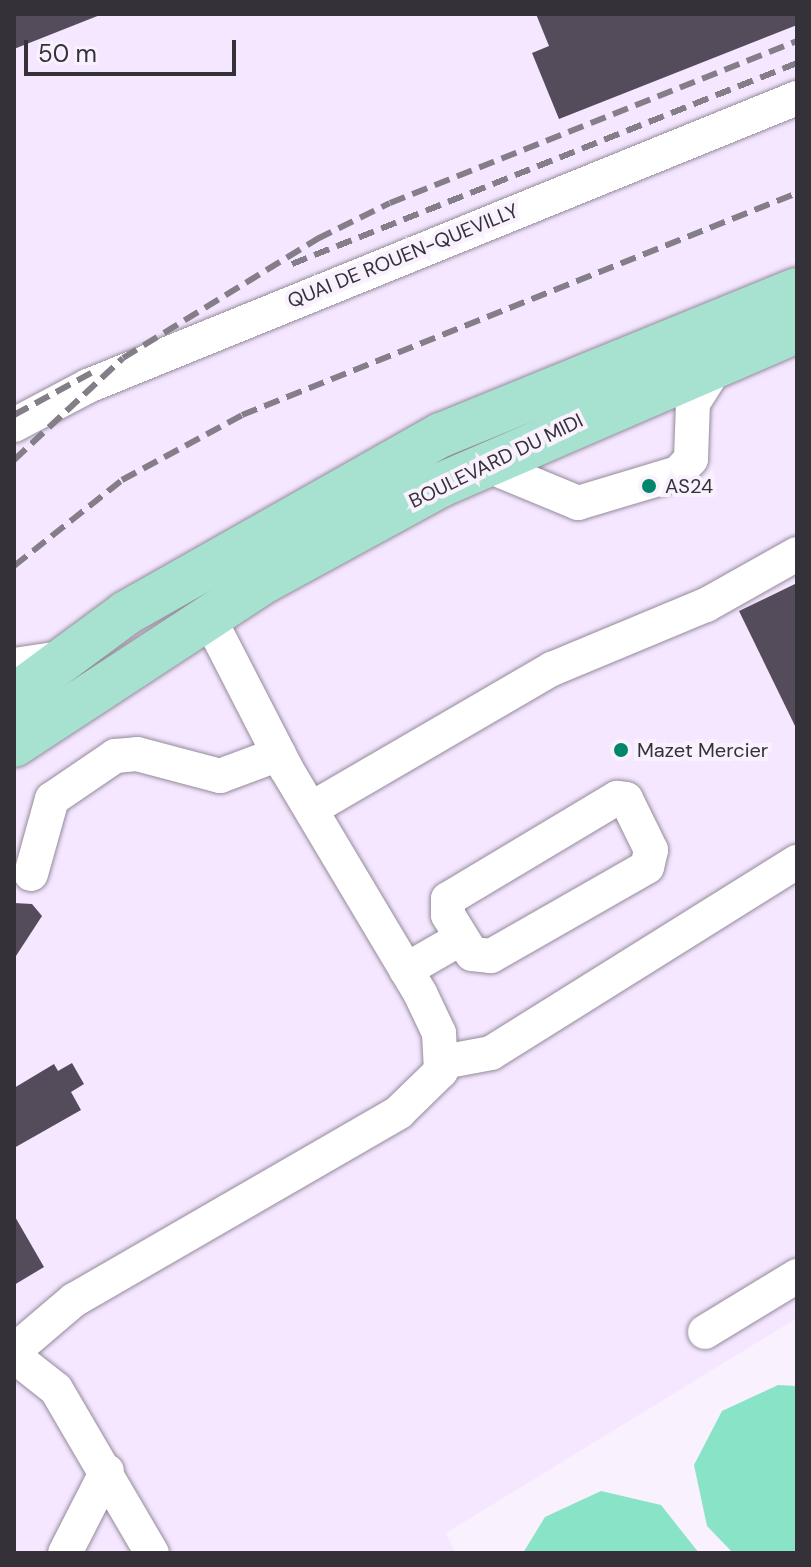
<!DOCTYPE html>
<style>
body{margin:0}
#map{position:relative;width:811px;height:1567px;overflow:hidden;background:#f9f1fe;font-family:"DM Sans",sans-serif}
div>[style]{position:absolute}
.built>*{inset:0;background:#f5e7ff}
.water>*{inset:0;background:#89e3c6}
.building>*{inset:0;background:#544c5a}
.roads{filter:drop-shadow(0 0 2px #948b9b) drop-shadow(0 0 2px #948b9b)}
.minor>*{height:34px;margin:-17px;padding:0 17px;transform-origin:17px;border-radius:17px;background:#fff}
.major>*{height:44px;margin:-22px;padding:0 22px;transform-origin:22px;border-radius:22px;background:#a7e2d0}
.rail>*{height:6px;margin-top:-3px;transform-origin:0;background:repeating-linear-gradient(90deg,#847e88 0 16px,transparent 0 24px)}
.dots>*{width:22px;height:22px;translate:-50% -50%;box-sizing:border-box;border:4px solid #f9f1fe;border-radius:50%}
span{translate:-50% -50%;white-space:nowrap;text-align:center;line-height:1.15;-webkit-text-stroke:8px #f9f1fe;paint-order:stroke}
.street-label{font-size:20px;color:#353138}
.poi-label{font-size:20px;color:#353138}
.left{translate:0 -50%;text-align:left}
.frame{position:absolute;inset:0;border:16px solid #353138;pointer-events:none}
.scale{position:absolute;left:24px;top:40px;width:212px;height:36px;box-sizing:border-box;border:4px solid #353138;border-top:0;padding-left:10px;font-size:24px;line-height:28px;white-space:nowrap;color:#353138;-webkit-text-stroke:6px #f9f1fe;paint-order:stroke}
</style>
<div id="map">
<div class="built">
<div style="clip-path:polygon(14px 14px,797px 14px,797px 1318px,446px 1533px,455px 1553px,14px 1553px)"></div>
</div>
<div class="water">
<div style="clip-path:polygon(778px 1385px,797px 1386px,797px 1553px,733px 1553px,707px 1526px,694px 1465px,722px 1411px)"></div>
<div style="clip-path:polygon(601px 1491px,661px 1505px,699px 1553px,523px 1553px,545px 1517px)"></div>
</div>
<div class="building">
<div style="clip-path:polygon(14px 14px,99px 14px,100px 15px,14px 49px)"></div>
<div style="clip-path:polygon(536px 14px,797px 14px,797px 25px,559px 119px,532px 53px,549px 46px)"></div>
<div style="clip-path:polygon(797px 583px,797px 730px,739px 611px)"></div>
<div style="clip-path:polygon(14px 903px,32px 904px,42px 916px,14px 959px)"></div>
<div style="clip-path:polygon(72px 1063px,84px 1084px,71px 1092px,81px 1110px,14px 1148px,14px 1088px,54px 1064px,58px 1071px)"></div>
<div style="clip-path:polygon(14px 1215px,44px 1267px,14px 1285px)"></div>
</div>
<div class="roads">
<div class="minor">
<div style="left:14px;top:425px;width:84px;rotate:-27.8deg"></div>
<div style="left:88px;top:386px;width:765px;rotate:-22.11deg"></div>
<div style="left:484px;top:464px;width:102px;rotate:22.5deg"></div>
<div style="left:578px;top:503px;width:104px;rotate:-16.7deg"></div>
<div style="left:678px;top:473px;width:19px;rotate:-47deg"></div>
<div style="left:691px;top:459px;width:56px;rotate:-88deg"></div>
<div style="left:693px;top:403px;width:49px;rotate:-57.6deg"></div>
<div style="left:14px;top:665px;width:49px;rotate:-8.3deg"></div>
<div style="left:617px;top:798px;width:9px;rotate:6deg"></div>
<div style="left:626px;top:799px;width:57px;rotate:63.9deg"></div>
<div style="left:651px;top:850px;width:17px;rotate:103deg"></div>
<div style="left:647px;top:867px;width:180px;rotate:150.3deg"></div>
<div style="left:491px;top:956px;width:19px;rotate:-174deg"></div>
<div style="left:472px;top:954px;width:46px;rotate:-121.6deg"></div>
<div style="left:448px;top:915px;width:16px;rotate:-90deg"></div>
<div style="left:448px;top:899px;width:197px;rotate:-30.9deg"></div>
<div style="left:311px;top:809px;width:279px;rotate:-30.2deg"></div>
<div style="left:552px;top:669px;width:167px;rotate:-22.6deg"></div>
<div style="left:706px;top:605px;width:104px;rotate:-29.3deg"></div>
<div style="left:31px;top:874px;width:78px;rotate:-74.4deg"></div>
<div style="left:52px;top:799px;width:76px;rotate:-34.3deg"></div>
<div style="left:115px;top:756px;width:22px;rotate:-5deg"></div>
<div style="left:137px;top:754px;width:86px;rotate:14.8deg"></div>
<div style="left:220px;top:776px;width:63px;rotate:-20.4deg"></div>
<div style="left:406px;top:970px;width:62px;rotate:-29.9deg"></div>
<div style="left:443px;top:1062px;width:49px;rotate:-10.6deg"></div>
<div style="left:491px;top:1053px;width:361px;rotate:-32deg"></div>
<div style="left:705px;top:1332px;width:108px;rotate:-31.3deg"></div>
<div style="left:14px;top:1351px;width:79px;rotate:-40.4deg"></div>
<div style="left:74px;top:1300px;width:375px;rotate:-30deg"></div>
<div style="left:399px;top:1112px;width:59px;rotate:-44.3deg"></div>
<div style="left:441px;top:1071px;width:38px;rotate:-93deg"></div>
<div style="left:439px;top:1033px;width:44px;rotate:-115.4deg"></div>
<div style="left:420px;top:993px;width:262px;rotate:-120.8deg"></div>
<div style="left:286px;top:768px;width:171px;rotate:-117.2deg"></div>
<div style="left:14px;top:1356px;width:53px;rotate:38.2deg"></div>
<div style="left:56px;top:1389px;width:190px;rotate:59.7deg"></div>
<div style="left:65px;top:1553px;width:92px;rotate:-62.9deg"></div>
</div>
<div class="major">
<div style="left:14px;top:696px;width:139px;rotate:-36.5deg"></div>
<div style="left:126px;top:613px;width:362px;rotate:-29.5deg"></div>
<div style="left:441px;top:435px;width:384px;rotate:-22.2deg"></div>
<div style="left:14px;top:745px;width:300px;rotate:-33.2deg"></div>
<div style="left:265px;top:581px;width:203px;rotate:-28.6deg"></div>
<div style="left:443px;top:484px;width:386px;rotate:-23.4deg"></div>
</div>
</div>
<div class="rail">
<div style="left:292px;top:264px;width:544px;rotate:-21.7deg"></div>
<div style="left:14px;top:415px;width:88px;rotate:-28.6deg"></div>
<div style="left:14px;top:460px;width:149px;rotate:-43.1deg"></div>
<div style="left:123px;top:358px;width:228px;rotate:-31.5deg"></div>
<div style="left:317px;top:239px;width:81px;rotate:-26.3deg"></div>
<div style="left:390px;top:203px;width:438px;rotate:-21.7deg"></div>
<div style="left:14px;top:566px;width:138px;rotate:-38.5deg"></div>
<div style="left:122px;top:480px;width:136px;rotate:-28.4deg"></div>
<div style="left:242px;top:415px;width:598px;rotate:-21.8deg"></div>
</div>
<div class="dots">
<div style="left:649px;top:486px;background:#00866a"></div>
<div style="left:621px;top:750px;background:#00866a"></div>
</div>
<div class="street-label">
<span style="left:403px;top:256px;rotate:-22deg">QUAI DE ROUEN-QUEVILLY</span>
<span style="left:496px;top:461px;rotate:-26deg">BOULEVARD DU MIDI</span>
</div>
<div class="poi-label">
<span class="left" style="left:665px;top:486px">AS24</span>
<span class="left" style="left:637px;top:750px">Mazet Mercier</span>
</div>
<div class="frame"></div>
<div class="scale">50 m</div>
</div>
